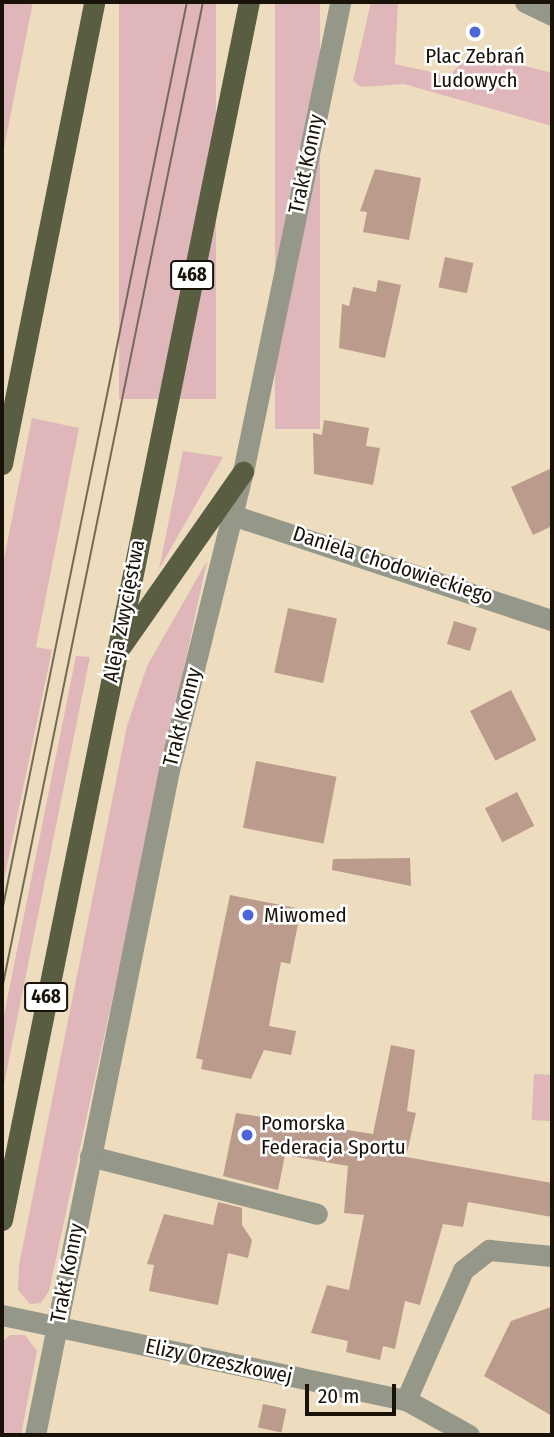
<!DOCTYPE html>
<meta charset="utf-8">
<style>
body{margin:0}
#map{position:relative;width:554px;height:1437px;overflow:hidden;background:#eddcbe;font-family:"Fira Sans Condensed",sans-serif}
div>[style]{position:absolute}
.green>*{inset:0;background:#dfb7ba;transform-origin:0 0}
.building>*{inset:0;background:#bb9b8c;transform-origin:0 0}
.minor>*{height:21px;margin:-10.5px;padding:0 10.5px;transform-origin:10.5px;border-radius:10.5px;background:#959889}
.major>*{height:21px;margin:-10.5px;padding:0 10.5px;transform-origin:10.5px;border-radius:10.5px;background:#595e43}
.tram>*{height:2px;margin:-1px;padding:0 1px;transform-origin:1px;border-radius:1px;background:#756a57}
.dots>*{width:19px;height:19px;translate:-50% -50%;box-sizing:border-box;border:4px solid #fff;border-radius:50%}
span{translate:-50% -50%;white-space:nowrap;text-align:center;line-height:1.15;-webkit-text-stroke:5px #fff;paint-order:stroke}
.shield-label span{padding:2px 5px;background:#fff;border:2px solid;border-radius:5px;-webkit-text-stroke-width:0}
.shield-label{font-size:19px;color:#181208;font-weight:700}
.poi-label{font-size:21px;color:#181208}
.left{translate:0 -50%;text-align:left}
.street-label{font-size:21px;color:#181208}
.frame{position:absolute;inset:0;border:4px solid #181208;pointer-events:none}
.scale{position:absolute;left:305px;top:1384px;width:91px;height:32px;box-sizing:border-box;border:4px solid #181208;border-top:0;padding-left:9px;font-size:21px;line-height:24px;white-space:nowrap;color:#181208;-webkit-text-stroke:5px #fff;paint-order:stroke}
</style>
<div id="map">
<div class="green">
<div style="clip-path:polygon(2px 2px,33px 2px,2px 158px)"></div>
<div style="left:119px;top:2px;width:97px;height:397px"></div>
<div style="left:275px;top:2px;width:45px;height:427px"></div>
<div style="clip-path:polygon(371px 2px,398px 2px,395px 64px,449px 76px,472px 52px,552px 73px,552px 126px,404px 84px,361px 87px,353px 81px)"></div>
<div style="clip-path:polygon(32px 418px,79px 428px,36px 647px,52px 650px,2px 889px,2px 569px)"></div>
<div style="clip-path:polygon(183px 451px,223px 457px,159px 569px)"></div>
<div style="clip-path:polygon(207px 561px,49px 1291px,41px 1303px,30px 1304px,18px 1290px,19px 1265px,127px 726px,147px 666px)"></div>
<div style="clip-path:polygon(76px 656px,90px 657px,2px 1094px,2px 1025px)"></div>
<div style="left:534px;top:1074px;width:18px;height:46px;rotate:3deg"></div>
<div style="clip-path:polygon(10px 1335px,25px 1335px,37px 1351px,21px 1435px,2px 1435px,2px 1342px)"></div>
</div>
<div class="building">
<div style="clip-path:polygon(375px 169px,421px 178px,409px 240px,363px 232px,367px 212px,360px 211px)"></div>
<div style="left:445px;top:257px;width:29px;height:31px;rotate:12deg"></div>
<div style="clip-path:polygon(378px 280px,401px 285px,385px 358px,339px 348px,342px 304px,349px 306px,353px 287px,376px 292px)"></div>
<div style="clip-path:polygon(324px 420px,369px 428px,366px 446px,380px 448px,373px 485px,314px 474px,313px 433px,322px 435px)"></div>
<div style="clip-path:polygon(552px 468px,552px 526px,533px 535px,511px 487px)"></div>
<div style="left:288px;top:608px;width:50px;height:66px;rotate:12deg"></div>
<div style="left:454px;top:621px;width:24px;height:24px;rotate:17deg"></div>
<div style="left:511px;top:690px;width:56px;height:46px;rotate:63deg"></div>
<div style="left:256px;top:761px;width:82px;height:68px;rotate:11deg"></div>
<div style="left:517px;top:792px;width:38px;height:36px;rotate:63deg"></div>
<div style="clip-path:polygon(410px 858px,411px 886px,332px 870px,333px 859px)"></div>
<div style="clip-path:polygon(230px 895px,301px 909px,290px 964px,281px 962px,269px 1026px,296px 1031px,291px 1055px,264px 1050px,251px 1079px,201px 1069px,203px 1060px,196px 1058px)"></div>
<div style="clip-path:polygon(391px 1045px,415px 1050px,407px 1111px,416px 1113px,406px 1157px,552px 1183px,552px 1217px,468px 1202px,463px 1227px,443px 1224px,420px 1305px,405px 1301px,395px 1349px,383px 1346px,380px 1360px,346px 1352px,348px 1341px,311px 1333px,327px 1285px,349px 1290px,364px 1215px,344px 1213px,348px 1166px,285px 1155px,278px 1190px,223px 1176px,236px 1113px,373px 1134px)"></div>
<div style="clip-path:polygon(218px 1202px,242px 1208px,242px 1225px,252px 1240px,248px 1258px,228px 1253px,218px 1305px,149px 1291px,154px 1265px,147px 1264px,164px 1214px,213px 1225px)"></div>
<div style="clip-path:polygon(551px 1307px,552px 1328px,552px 1416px,484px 1376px,511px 1321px)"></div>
<div style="left:263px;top:1404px;width:24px;height:24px;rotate:12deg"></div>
</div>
<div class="minor">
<div style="left:525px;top:2px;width:30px;rotate:26deg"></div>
<div style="left:232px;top:515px;width:337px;rotate:18.2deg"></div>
<div style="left:90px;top:1156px;width:234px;rotate:14.3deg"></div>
<div style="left:2px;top:1315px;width:413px;rotate:11.9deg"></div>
<div style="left:406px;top:1400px;width:72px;rotate:29.1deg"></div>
<div style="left:406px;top:1400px;width:142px;rotate:-66.3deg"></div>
<div style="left:463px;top:1270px;width:33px;rotate:-38deg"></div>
<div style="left:489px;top:1250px;width:63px;rotate:5.4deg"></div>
<div style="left:35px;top:1435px;width:678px;rotate:-78.61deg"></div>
<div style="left:169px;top:770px;width:307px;rotate:-76.1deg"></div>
<div style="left:243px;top:472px;width:480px;rotate:-78.3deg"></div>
</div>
<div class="major">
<div style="left:2px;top:464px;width:471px;rotate:-78.7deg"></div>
<div style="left:121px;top:646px;width:213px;rotate:-55deg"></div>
<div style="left:2px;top:1220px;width:1243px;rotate:-78.54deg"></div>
</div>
<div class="tram">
<div style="left:2px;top:911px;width:928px;rotate:-78.5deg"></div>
<div style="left:2px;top:989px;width:1007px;rotate:-78.49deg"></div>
</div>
<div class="dots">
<div style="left:475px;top:32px;background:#4c65d9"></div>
<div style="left:248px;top:915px;background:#4c65d9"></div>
<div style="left:247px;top:1135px;background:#4c65d9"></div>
</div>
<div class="shield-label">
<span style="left:192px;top:275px">468</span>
<span style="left:46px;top:997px">468</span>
</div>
<div class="poi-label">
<span style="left:475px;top:68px">Plac Zebrań<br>Ludowych</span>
<span class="left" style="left:264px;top:915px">Miwomed</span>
<span class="left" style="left:261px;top:1135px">Pomorska<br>Federacja Sportu</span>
</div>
<div class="street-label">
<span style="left:306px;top:164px;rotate:-78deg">Trakt Konny</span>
<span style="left:393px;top:565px;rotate:18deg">Daniela Chodowieckiego</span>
<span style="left:124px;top:611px;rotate:-79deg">Aleja Zwycięstwa</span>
<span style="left:182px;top:717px;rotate:-76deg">Trakt Konny</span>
<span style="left:67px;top:1273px;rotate:-79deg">Trakt Konny</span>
<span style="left:219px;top:1361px;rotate:12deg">Elizy Orzeszkowej</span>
</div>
<div class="frame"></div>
<div class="scale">20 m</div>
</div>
